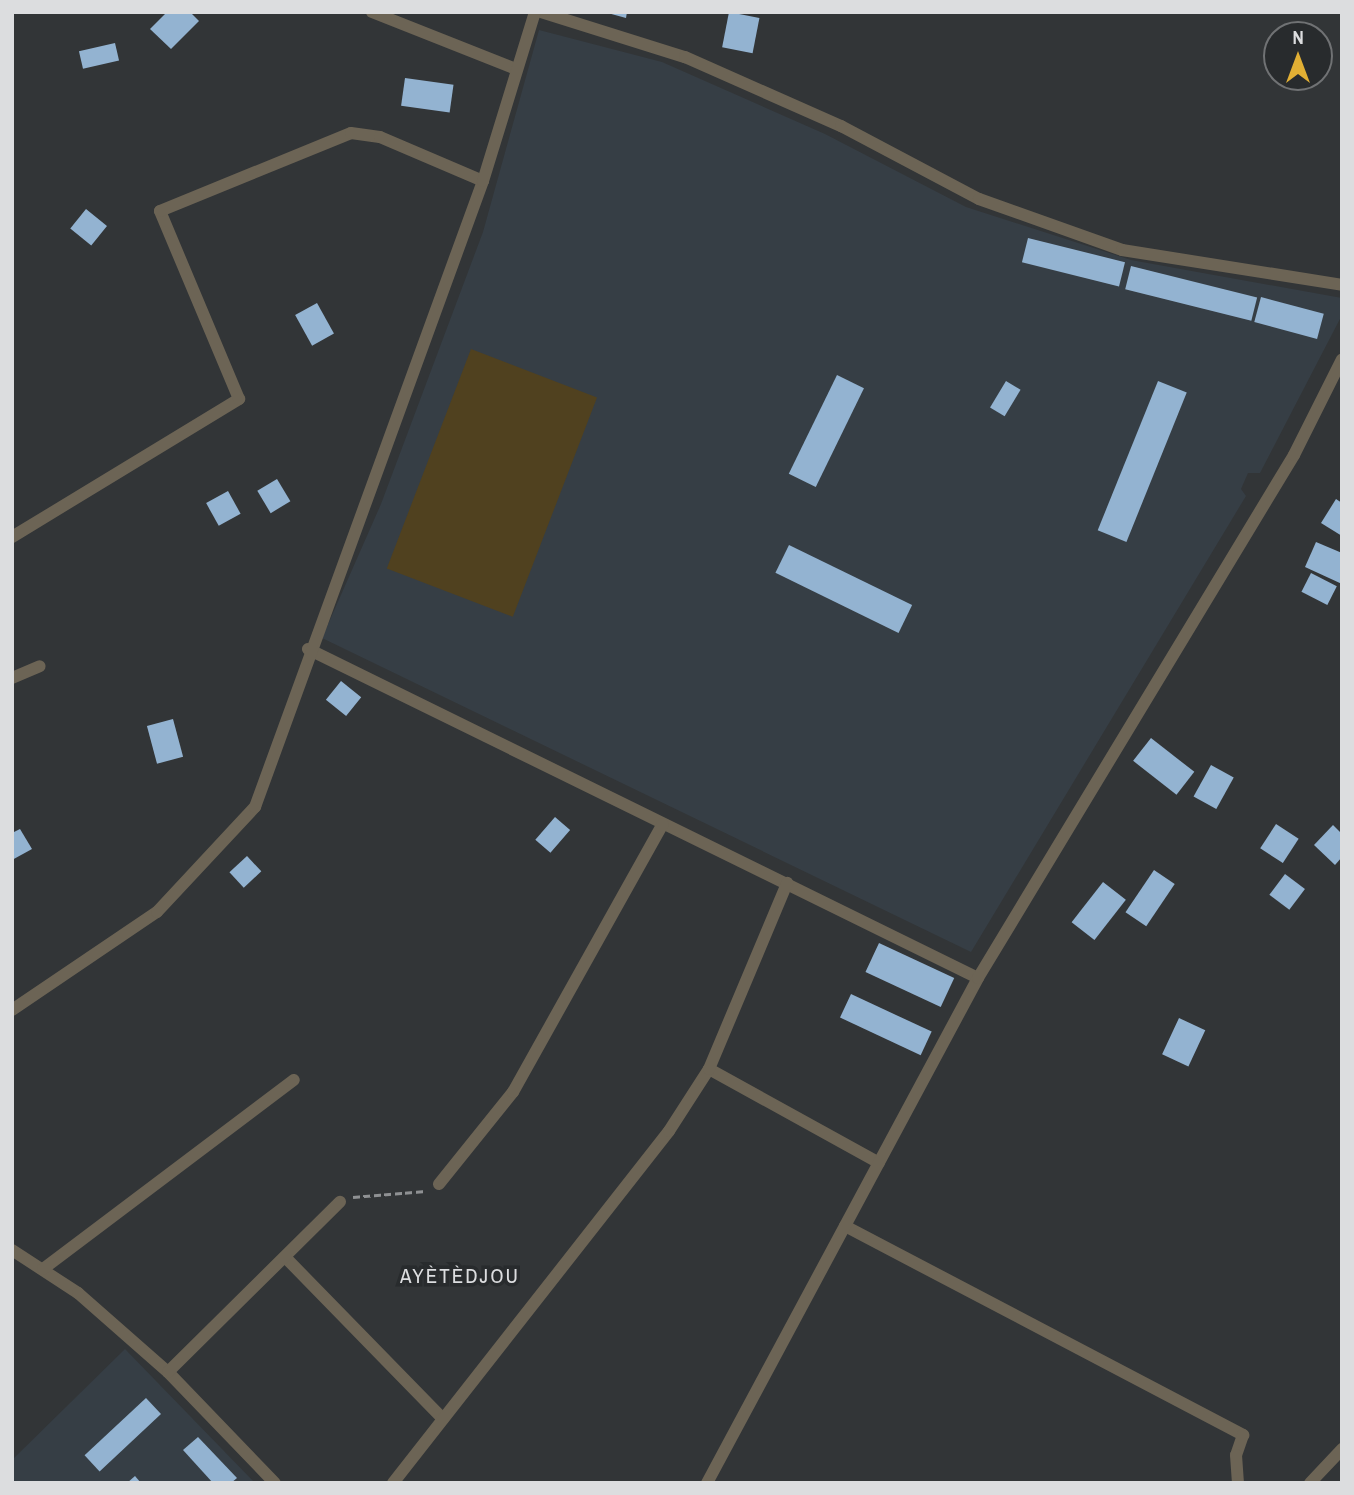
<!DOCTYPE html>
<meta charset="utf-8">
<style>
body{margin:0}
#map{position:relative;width:1354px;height:1495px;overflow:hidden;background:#323537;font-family:"Archivo Narrow",sans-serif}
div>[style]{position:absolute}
.built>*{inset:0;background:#363e45}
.green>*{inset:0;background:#50411f;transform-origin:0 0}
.building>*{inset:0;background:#93b3d1;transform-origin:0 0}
.path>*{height:2.5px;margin-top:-1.25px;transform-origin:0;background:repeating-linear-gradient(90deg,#8f9193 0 7px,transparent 0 10.5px)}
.minor>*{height:12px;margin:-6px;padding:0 6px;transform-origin:6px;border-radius:6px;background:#6c6455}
span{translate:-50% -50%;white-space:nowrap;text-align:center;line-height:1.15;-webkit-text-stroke:7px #282b2d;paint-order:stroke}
.quarter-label{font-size:21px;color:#dcdddf;letter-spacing:2px}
.frame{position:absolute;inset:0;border:14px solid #dcdddf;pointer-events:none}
.north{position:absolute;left:1263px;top:21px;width:70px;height:70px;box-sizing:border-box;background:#282b2d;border:2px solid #707274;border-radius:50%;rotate:0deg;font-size:19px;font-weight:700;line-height:28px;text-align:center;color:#dcdddf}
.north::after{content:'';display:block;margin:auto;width:24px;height:32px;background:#e1af34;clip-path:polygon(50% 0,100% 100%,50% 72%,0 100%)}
</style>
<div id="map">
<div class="built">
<div style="clip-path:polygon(539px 30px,662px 62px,825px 134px,966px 207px,1131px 260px,1342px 298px,1342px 315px,1260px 473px,1248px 473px,1241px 489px,1246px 496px,971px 952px,322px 638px,381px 504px,483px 232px)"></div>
<div style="clip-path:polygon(125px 1349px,255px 1483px,12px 1483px,12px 1460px)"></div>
</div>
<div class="green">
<div style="left:471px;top:349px;width:135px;height:235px;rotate:21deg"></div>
</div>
<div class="building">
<div style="clip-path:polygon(167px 12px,190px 12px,199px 21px,171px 49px,150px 29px)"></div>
<div style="clip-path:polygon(604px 12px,627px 12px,626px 18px)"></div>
<div style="left:729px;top:12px;width:31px;height:36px;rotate:11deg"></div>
<div style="left:115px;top:43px;width:18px;height:37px;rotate:77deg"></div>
<div style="left:405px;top:78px;width:49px;height:28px;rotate:8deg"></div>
<div style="left:86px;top:209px;width:27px;height:25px;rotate:39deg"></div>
<div style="left:1028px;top:238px;width:100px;height:25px;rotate:14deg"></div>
<div style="left:1131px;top:266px;width:130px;height:24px;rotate:14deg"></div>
<div style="left:1261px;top:297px;width:65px;height:26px;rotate:15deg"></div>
<div style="left:317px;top:303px;width:35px;height:25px;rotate:61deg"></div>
<div style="left:837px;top:375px;width:30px;height:110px;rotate:26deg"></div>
<div style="left:1006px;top:381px;width:17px;height:31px;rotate:31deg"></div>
<div style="left:1158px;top:381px;width:31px;height:161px;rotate:22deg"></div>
<div style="left:277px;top:479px;width:26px;height:23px;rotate:59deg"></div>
<div style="left:228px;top:491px;width:26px;height:25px;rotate:61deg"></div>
<div style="clip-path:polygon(1336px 499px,1342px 503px,1342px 536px,1321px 523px)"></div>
<div style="clip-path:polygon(1316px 542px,1342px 553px,1342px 584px,1305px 567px)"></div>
<div style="left:789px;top:545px;width:137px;height:31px;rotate:26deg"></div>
<div style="left:1311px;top:573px;width:29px;height:21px;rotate:27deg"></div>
<div style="left:341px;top:681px;width:26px;height:24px;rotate:39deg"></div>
<div style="left:173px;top:719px;width:39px;height:27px;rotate:75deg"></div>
<div style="left:1151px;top:738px;width:55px;height:29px;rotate:38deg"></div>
<div style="left:1211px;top:765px;width:26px;height:36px;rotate:29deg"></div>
<div style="left:555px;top:817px;width:20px;height:30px;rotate:41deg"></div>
<div style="left:1276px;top:824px;width:27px;height:29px;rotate:33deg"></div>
<div style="clip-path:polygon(1333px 825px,1342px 834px,1342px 857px,1335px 865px,1314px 845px)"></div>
<div style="clip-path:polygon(20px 829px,32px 849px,12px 860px,12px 833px)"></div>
<div style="left:247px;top:856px;width:21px;height:24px;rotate:47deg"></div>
<div style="left:1154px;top:870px;width:25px;height:51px;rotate:34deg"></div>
<div style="left:1285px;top:874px;width:25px;height:26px;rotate:37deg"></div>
<div style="left:1103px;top:882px;width:29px;height:51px;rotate:38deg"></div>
<div style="left:879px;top:943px;width:83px;height:32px;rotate:25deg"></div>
<div style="left:851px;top:994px;width:89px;height:26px;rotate:25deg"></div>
<div style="left:1179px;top:1018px;width:29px;height:40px;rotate:25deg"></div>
<div style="left:146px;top:1398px;width:22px;height:84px;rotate:47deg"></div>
<div style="clip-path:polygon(198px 1437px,237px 1478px,231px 1483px,213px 1483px,183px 1450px)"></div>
<div style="clip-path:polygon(135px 1476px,141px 1483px,127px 1483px)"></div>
</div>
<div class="path">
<div style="left:353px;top:1197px;width:73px;rotate:-4.7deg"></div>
</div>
<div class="minor">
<div style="left:372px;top:12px;width:155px;rotate:21.6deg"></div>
<div style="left:541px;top:12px;width:151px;rotate:17.4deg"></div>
<div style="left:685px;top:57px;width:171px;rotate:23.9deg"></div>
<div style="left:841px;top:126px;width:156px;rotate:27.9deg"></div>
<div style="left:979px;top:199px;width:152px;rotate:19.6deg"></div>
<div style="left:1122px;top:250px;width:223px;rotate:9deg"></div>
<div style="left:12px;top:537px;width:266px;rotate:-31.3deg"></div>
<div style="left:239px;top:399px;width:204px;rotate:-112.8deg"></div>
<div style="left:160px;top:211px;width:206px;rotate:-22.2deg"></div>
<div style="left:351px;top:133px;width:29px;rotate:8deg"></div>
<div style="left:380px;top:137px;width:112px;rotate:23.1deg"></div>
<div style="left:308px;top:649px;width:746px;rotate:26.15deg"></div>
<div style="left:12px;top:678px;width:30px;rotate:-23deg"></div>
<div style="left:12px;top:1010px;width:175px;rotate:-34.1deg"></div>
<div style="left:157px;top:912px;width:144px;rotate:-47deg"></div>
<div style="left:255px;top:807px;width:666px;rotate:-69.99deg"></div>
<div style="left:483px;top:181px;width:177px;rotate:-72.9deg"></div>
<div style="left:709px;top:1069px;width:194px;rotate:28.9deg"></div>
<div style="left:439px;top:1184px;width:118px;rotate:-51.2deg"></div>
<div style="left:513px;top:1092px;width:307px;rotate:-60.8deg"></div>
<div style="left:845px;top:1226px;width:450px;rotate:27.7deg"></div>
<div style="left:1243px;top:1435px;width:21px;rotate:109deg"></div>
<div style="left:1236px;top:1455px;width:28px;rotate:86deg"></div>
<div style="left:12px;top:1250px;width:79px;rotate:33.1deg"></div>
<div style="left:78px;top:1293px;width:120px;rotate:41.3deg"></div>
<div style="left:168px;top:1372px;width:154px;rotate:46.1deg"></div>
<div style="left:285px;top:1257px;width:226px;rotate:45.7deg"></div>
<div style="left:43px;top:1269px;width:314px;rotate:-37deg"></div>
<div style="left:168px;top:1372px;width:242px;rotate:-44.7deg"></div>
<div style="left:393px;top:1483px;width:447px;rotate:-51.9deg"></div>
<div style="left:669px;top:1131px;width:74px;rotate:-57.2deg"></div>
<div style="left:709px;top:1069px;width:202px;rotate:-67.2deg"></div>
<div style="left:707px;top:1483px;width:573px;rotate:-61.78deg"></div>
<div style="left:978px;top:978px;width:611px;rotate:-58.86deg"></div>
<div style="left:1294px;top:455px;width:107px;rotate:-63.4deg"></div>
<div style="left:1310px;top:1483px;width:47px;rotate:-46.7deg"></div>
</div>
<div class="quarter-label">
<span style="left:460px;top:1276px">AYÈTÈDJOU</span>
</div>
<div class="frame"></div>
<div class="north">N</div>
</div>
